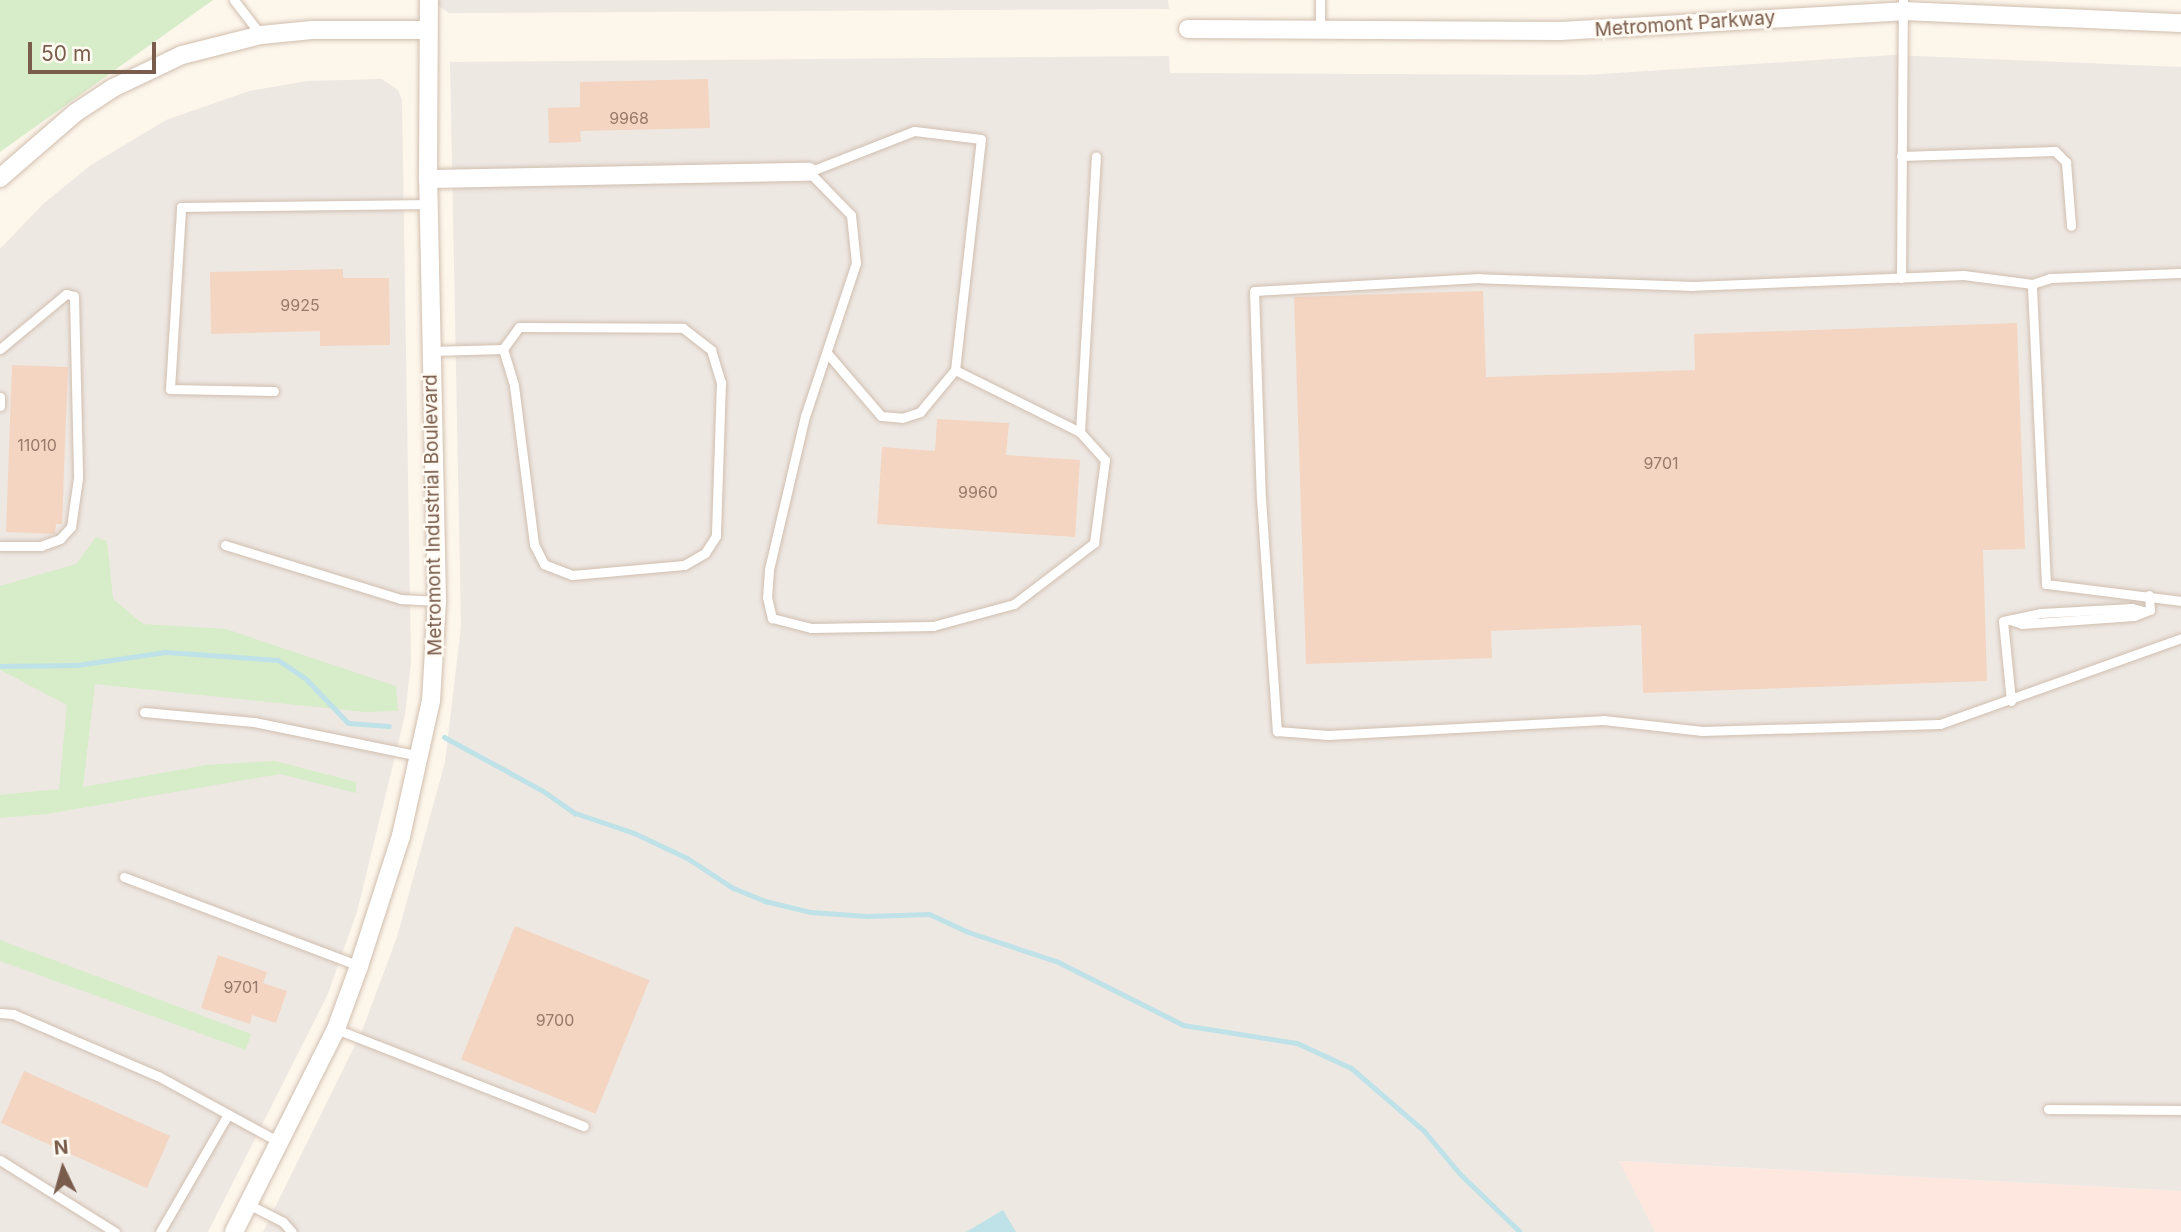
<!DOCTYPE html>
<style>
body{margin:0}
#map{position:relative;width:2181px;height:1232px;overflow:hidden;background:#fdf6eb;font-family:Inter,sans-serif}
div>[style]{position:absolute}
.commercial>*{inset:0;background:#fde7df}
.industrial>*{inset:0;background:#eee8e3}
.green>*{inset:0;background:#d7ecc8}
.water>*{inset:0;background:#bee2e8}
.stream>*{height:5px;margin:-2.5px;padding:0 2.5px;transform-origin:2.5px;border-radius:2.5px;background:#bee2e8}
.building>*{inset:0;background:#f3d5c2;transform-origin:0 0}
.roads{filter:drop-shadow(0 0 2px #d0beaf) drop-shadow(0 0 2px #d0beaf)}
.lane>*{height:9px;margin:-4.5px;padding:0 4.5px;transform-origin:4.5px;border-radius:4.5px;background:#fff}
.street>*{height:18px;margin:-9px;padding:0 9px;transform-origin:9px;border-radius:9px;background:#fff}
span{translate:-50% -50%;white-space:nowrap;text-align:center;line-height:1.15;-webkit-text-stroke:5px #fffaf2;paint-order:stroke}
.number-label{font-size:16px;color:#987a6a}
.number-label span{-webkit-text-stroke-width:0}
.street-label{font-size:19px;color:#795c4c}
.north{position:absolute;left:28px;top:1134px;width:70px;height:70px;-webkit-text-stroke:5px #fffaf2;paint-order:stroke;rotate:355deg;font-size:19px;font-weight:700;line-height:28px;text-align:center;color:#795c4c}
.north::after{content:'';display:block;margin:auto;width:24px;height:32px;background:#795c4c;clip-path:polygon(50% 0,100% 100%,50% 72%,0 100%)}
.scale{position:absolute;left:28px;top:42px;width:128px;height:32px;box-sizing:border-box;border:4px solid #795c4c;border-top:0;padding-left:9px;font-size:21px;line-height:24px;white-space:nowrap;color:#795c4c;-webkit-text-stroke:5px #fffaf2;paint-order:stroke}
</style>
<div id="map">
<div class="commercial">
<div style="clip-path:polygon(1618px 1161px,2181px 1191px,2181px 1232px,1655px 1232px)"></div>
</div>
<div class="industrial">
<div style="clip-path:polygon(430px 0,1168px 0,1169px 9px,449px 13px)"></div>
<div style="clip-path:polygon(1893px 55px,2181px 67px,2181px 1191px,1619px 1161px,1655px 1232px,263px 1232px,362px 1031px,397px 937px,445px 762px,461px 626px,450px 62px,1169px 56px,1170px 73px,1586px 75px)"></div>
<div style="clip-path:polygon(382px 79px,398px 90px,402px 101px,411px 663px,405px 715px,357px 912px,327px 996px,208px 1232px,0 1232px,0 249px,43px 204px,91px 165px,166px 120px,249px 91px,307px 81px)"></div>
</div>
<div class="green">
<div style="clip-path:polygon(0 0,213px 0,0 152px)"></div>
<div style="clip-path:polygon(96px 537px,107px 541px,113px 599px,143px 624px,226px 629px,396px 686px,398px 711px,365px 712px,95px 684px,83px 787px,206px 765px,275px 761px,356px 782px,356px 793px,280px 774px,47px 814px,0 818px,0 795px,59px 789px,67px 705px,0 670px,0 586px,76px 564px)"></div>
<div style="clip-path:polygon(0 940px,251px 1034px,246px 1050px,0 961px)"></div>
</div>
<div class="water">
<div style="clip-path:polygon(1003px 1210px,1016px 1232px,966px 1232px)"></div>
</div>
<div class="stream">
<div style="left:0;top:666px;width:77px;rotate:-0.7deg"></div>
<div style="left:77px;top:665px;width:89px;rotate:-8.4deg"></div>
<div style="left:165px;top:652px;width:113px;rotate:4deg"></div>
<div style="left:278px;top:660px;width:32px;rotate:34deg"></div>
<div style="left:305px;top:678px;width:62px;rotate:46.3deg"></div>
<div style="left:348px;top:723px;width:41px;rotate:4.2deg"></div>
<div style="left:444px;top:737px;width:113px;rotate:28.6deg"></div>
<div style="left:543px;top:791px;width:39px;rotate:35deg"></div>
<div style="left:575px;top:813px;width:62px;rotate:18.7deg"></div>
<div style="left:634px;top:833px;width:59px;rotate:25.3deg"></div>
<div style="left:687px;top:858px;width:55px;rotate:33.1deg"></div>
<div style="left:733px;top:888px;width:35px;rotate:22deg"></div>
<div style="left:765px;top:901px;width:46px;rotate:13.7deg"></div>
<div style="left:810px;top:912px;width:57px;rotate:4deg"></div>
<div style="left:867px;top:916px;width:62px;rotate:-1.8deg"></div>
<div style="left:929px;top:914px;width:43px;rotate:24.8deg"></div>
<div style="left:968px;top:932px;width:95px;rotate:18.4deg"></div>
<div style="left:1058px;top:962px;width:140px;rotate:26.7deg"></div>
<div style="left:1183px;top:1025px;width:115px;rotate:9deg"></div>
<div style="left:1297px;top:1043px;width:60px;rotate:24.8deg"></div>
<div style="left:1351px;top:1068px;width:96px;rotate:40.8deg"></div>
<div style="left:1424px;top:1131px;width:56px;rotate:50.1deg"></div>
<div style="left:1460px;top:1174px;width:83px;rotate:44deg"></div>
</div>
<div class="building">
<div style="clip-path:polygon(708px 79px,710px 128px,580px 131px,581px 142px,549px 143px,548px 108px,580px 107px,580px 82px)"></div>
<div style="clip-path:polygon(343px 269px,343px 278px,389px 278px,390px 345px,320px 346px,320px 331px,211px 334px,210px 272px)"></div>
<div style="clip-path:polygon(1483px 291px,1486px 377px,1695px 370px,1694px 334px,2017px 323px,2025px 549px,1983px 550px,1987px 681px,1643px 693px,1641px 625px,1491px 631px,1492px 658px,1306px 664px,1294px 297px)"></div>
<div style="clip-path:polygon(12px 365px,68px 367px,62px 524px,56px 524px,55px 534px,6px 532px)"></div>
<div style="clip-path:polygon(937px 419px,1009px 423px,1006px 455px,1080px 460px,1075px 537px,877px 524px,882px 447px,935px 451px)"></div>
<div style="left:515px;top:926px;width:145px;height:144px;rotate:22deg"></div>
<div style="clip-path:polygon(218px 955px,267px 972px,263px 983px,287px 991px,276px 1023px,252px 1015px,250px 1024px,201px 1008px)"></div>
<div style="left:24px;top:1071px;width:160px;height:57px;rotate:24deg"></div>
</div>
<div class="roads">
<div class="lane">
<div style="left:234px;top:0;width:44px;rotate:52.4deg"></div>
<div style="left:1320px;top:27px;width:27px;rotate:-90deg"></div>
<div style="left:1901px;top:156px;width:154px;rotate:-1.9deg"></div>
<div style="left:2055px;top:151px;width:16px;rotate:45deg"></div>
<div style="left:2066px;top:162px;width:64px;rotate:85.5deg"></div>
<div style="left:1901px;top:278px;width:278px;rotate:-89.6deg"></div>
<div style="left:2032px;top:284px;width:19px;rotate:-18deg"></div>
<div style="left:2050px;top:278px;width:131px;rotate:-2.2deg"></div>
<div style="left:0;top:349px;width:86px;rotate:-39.8deg"></div>
<div style="left:66px;top:294px;width:8px;rotate:14deg"></div>
<div style="left:74px;top:296px;width:182px;rotate:88.7deg"></div>
<div style="left:78px;top:478px;width:49px;rotate:98.1deg"></div>
<div style="left:71px;top:527px;width:16px;rotate:133deg"></div>
<div style="left:60px;top:539px;width:20px;rotate:160deg"></div>
<div style="left:41px;top:546px;width:41px;rotate:180deg"></div>
<div style="left:431px;top:351px;width:72px;rotate:-1.6deg"></div>
<div style="left:503px;top:349px;width:27px;rotate:-54deg"></div>
<div style="left:519px;top:327px;width:164px;rotate:0.3deg"></div>
<div style="left:683px;top:328px;width:36px;rotate:38deg"></div>
<div style="left:711px;top:350px;width:34px;rotate:73deg"></div>
<div style="left:721px;top:382px;width:154px;rotate:91.9deg"></div>
<div style="left:716px;top:536px;width:20px;rotate:123deg"></div>
<div style="left:705px;top:553px;width:24px;rotate:150deg"></div>
<div style="left:684px;top:565px;width:112px;rotate:174.9deg"></div>
<div style="left:572px;top:575px;width:30px;rotate:-159deg"></div>
<div style="left:544px;top:564px;width:22px;rotate:-117deg"></div>
<div style="left:534px;top:544px;width:160px;rotate:-97.2deg"></div>
<div style="left:514px;top:385px;width:38px;rotate:-107deg"></div>
<div style="left:827px;top:353px;width:83px;rotate:49.4deg"></div>
<div style="left:881px;top:416px;width:21px;rotate:5deg"></div>
<div style="left:902px;top:418px;width:19px;rotate:-18deg"></div>
<div style="left:920px;top:412px;width:55px;rotate:-50.2deg"></div>
<div style="left:955px;top:370px;width:232px;rotate:-83.6deg"></div>
<div style="left:981px;top:139px;width:67px;rotate:-173.2deg"></div>
<div style="left:914px;top:131px;width:113px;rotate:158.7deg"></div>
<div style="left:809px;top:172px;width:60px;rotate:45.7deg"></div>
<div style="left:851px;top:215px;width:48px;rotate:84.1deg"></div>
<div style="left:856px;top:263px;width:161px;rotate:108.4deg"></div>
<div style="left:805px;top:416px;width:158px;rotate:103.2deg"></div>
<div style="left:769px;top:570px;width:27px;rotate:94deg"></div>
<div style="left:767px;top:597px;width:22px;rotate:77deg"></div>
<div style="left:772px;top:618px;width:40px;rotate:14.4deg"></div>
<div style="left:811px;top:628px;width:122px;rotate:-0.9deg"></div>
<div style="left:933px;top:626px;width:84px;rotate:-15.2deg"></div>
<div style="left:1014px;top:604px;width:101px;rotate:-37.3deg"></div>
<div style="left:1094px;top:543px;width:84px;rotate:-82.5deg"></div>
<div style="left:1105px;top:460px;width:38px;rotate:-132deg"></div>
<div style="left:955px;top:370px;width:140px;rotate:26.4deg"></div>
<div style="left:1080px;top:432px;width:276px;rotate:-86.7deg"></div>
<div style="left:274px;top:391px;width:104px;rotate:-178.9deg"></div>
<div style="left:170px;top:389px;width:182px;rotate:-86.5deg"></div>
<div style="left:181px;top:207px;width:247px;rotate:-0.7deg"></div>
<div style="left:0;top:397px;width:9px;rotate:90deg"></div>
<div style="left:225px;top:545px;width:183px;rotate:17.1deg"></div>
<div style="left:400px;top:599px;width:37px;rotate:3deg"></div>
<div style="left:2181px;top:601px;width:136px;rotate:-172.8deg"></div>
<div style="left:2046px;top:584px;width:300px;rotate:-92.7deg"></div>
<div style="left:2032px;top:284px;width:69px;rotate:-172.5deg"></div>
<div style="left:1964px;top:275px;width:271px;rotate:177.7deg"></div>
<div style="left:1693px;top:286px;width:214px;rotate:-177.9deg"></div>
<div style="left:1479px;top:278px;width:225px;rotate:176.7deg"></div>
<div style="left:1254px;top:291px;width:207px;rotate:88.1deg"></div>
<div style="left:1261px;top:498px;width:234px;rotate:86.1deg"></div>
<div style="left:1277px;top:731px;width:51px;rotate:4.5deg"></div>
<div style="left:1328px;top:735px;width:275px;rotate:-3.1deg"></div>
<div style="left:1603px;top:720px;width:100px;rotate:6.3deg"></div>
<div style="left:1702px;top:731px;width:238px;rotate:-1.7deg"></div>
<div style="left:1940px;top:724px;width:256px;rotate:-19.6deg"></div>
<div style="left:2010px;top:620px;width:13px;rotate:18deg"></div>
<div style="left:2022px;top:624px;width:112px;rotate:-4.1deg"></div>
<div style="left:2134px;top:616px;width:17px;rotate:-21deg"></div>
<div style="left:2150px;top:610px;width:15px;rotate:-94deg"></div>
<div style="left:2011px;top:701px;width:80px;rotate:-95.7deg"></div>
<div style="left:2003px;top:621px;width:39px;rotate:-12deg"></div>
<div style="left:2041px;top:613px;width:91px;rotate:-3.1deg"></div>
<div style="left:2132px;top:608px;width:11px;rotate:15deg"></div>
<div style="left:144px;top:712px;width:110px;rotate:5.2deg"></div>
<div style="left:254px;top:722px;width:168px;rotate:11.6deg"></div>
<div style="left:124px;top:877px;width:251px;rotate:20.7deg"></div>
<div style="left:0;top:1013px;width:13px;rotate:4deg"></div>
<div style="left:13px;top:1014px;width:158px;rotate:23.2deg"></div>
<div style="left:158px;top:1076px;width:138px;rotate:28.6deg"></div>
<div style="left:336px;top:1029px;width:266px;rotate:21.4deg"></div>
<div style="left:2048px;top:1109px;width:133px;rotate:0.4deg"></div>
<div style="left:0;top:1160px;width:136px;rotate:32.1deg"></div>
<div style="left:248px;top:1204px;width:39px;rotate:27deg"></div>
<div style="left:283px;top:1222px;width:13px;rotate:48deg"></div>
<div style="left:160px;top:1232px;width:136px;rotate:-60deg"></div>
</div>
<div class="street">
<div style="left:1188px;top:29px;width:372px;rotate:0.3deg"></div>
<div style="left:1560px;top:31px;width:344px;rotate:-3.3deg"></div>
<div style="left:1903px;top:11px;width:278px;rotate:2.5deg"></div>
<div style="left:0;top:178px;width:99px;rotate:-40.9deg"></div>
<div style="left:75px;top:113px;width:45px;rotate:-33.3deg"></div>
<div style="left:113px;top:88px;width:76px;rotate:-25.6deg"></div>
<div style="left:182px;top:55px;width:81px;rotate:-14.2deg"></div>
<div style="left:261px;top:35px;width:51px;rotate:-5.6deg"></div>
<div style="left:312px;top:30px;width:116px"></div>
<div style="left:428px;top:179px;width:381px;rotate:-1.1deg"></div>
<div style="left:234px;top:1232px;width:227px;rotate:-63.3deg"></div>
<div style="left:336px;top:1029px;width:67px;rotate:-69.9deg"></div>
<div style="left:359px;top:966px;width:137px;rotate:-72.1deg"></div>
<div style="left:401px;top:836px;width:138px;rotate:-77.5deg"></div>
<div style="left:431px;top:701px;width:100px;rotate:-86.6deg"></div>
<div style="left:437px;top:601px;width:422px;rotate:-91.2deg"></div>
<div style="left:428px;top:179px;width:179px;rotate:-89.7deg"></div>
</div>
</div>
<div class="number-label">
<span style="left:629px;top:118px">9968</span>
<span style="left:300px;top:305px">9925</span>
<span style="left:37px;top:445px">11010</span>
<span style="left:1661px;top:463px">9701</span>
<span style="left:978px;top:492px">9960</span>
<span style="left:241px;top:987px">9701</span>
<span style="left:555px;top:1020px">9700</span>
</div>
<div class="street-label">
<span style="left:1685px;top:24px;rotate:-4deg">Metromont Parkway</span>
<span style="left:433px;top:515px;rotate:-91deg">Metromont Industrial Boulevard</span>
</div>
<div class="north">N</div>
<div class="scale">50 m</div>
</div>
